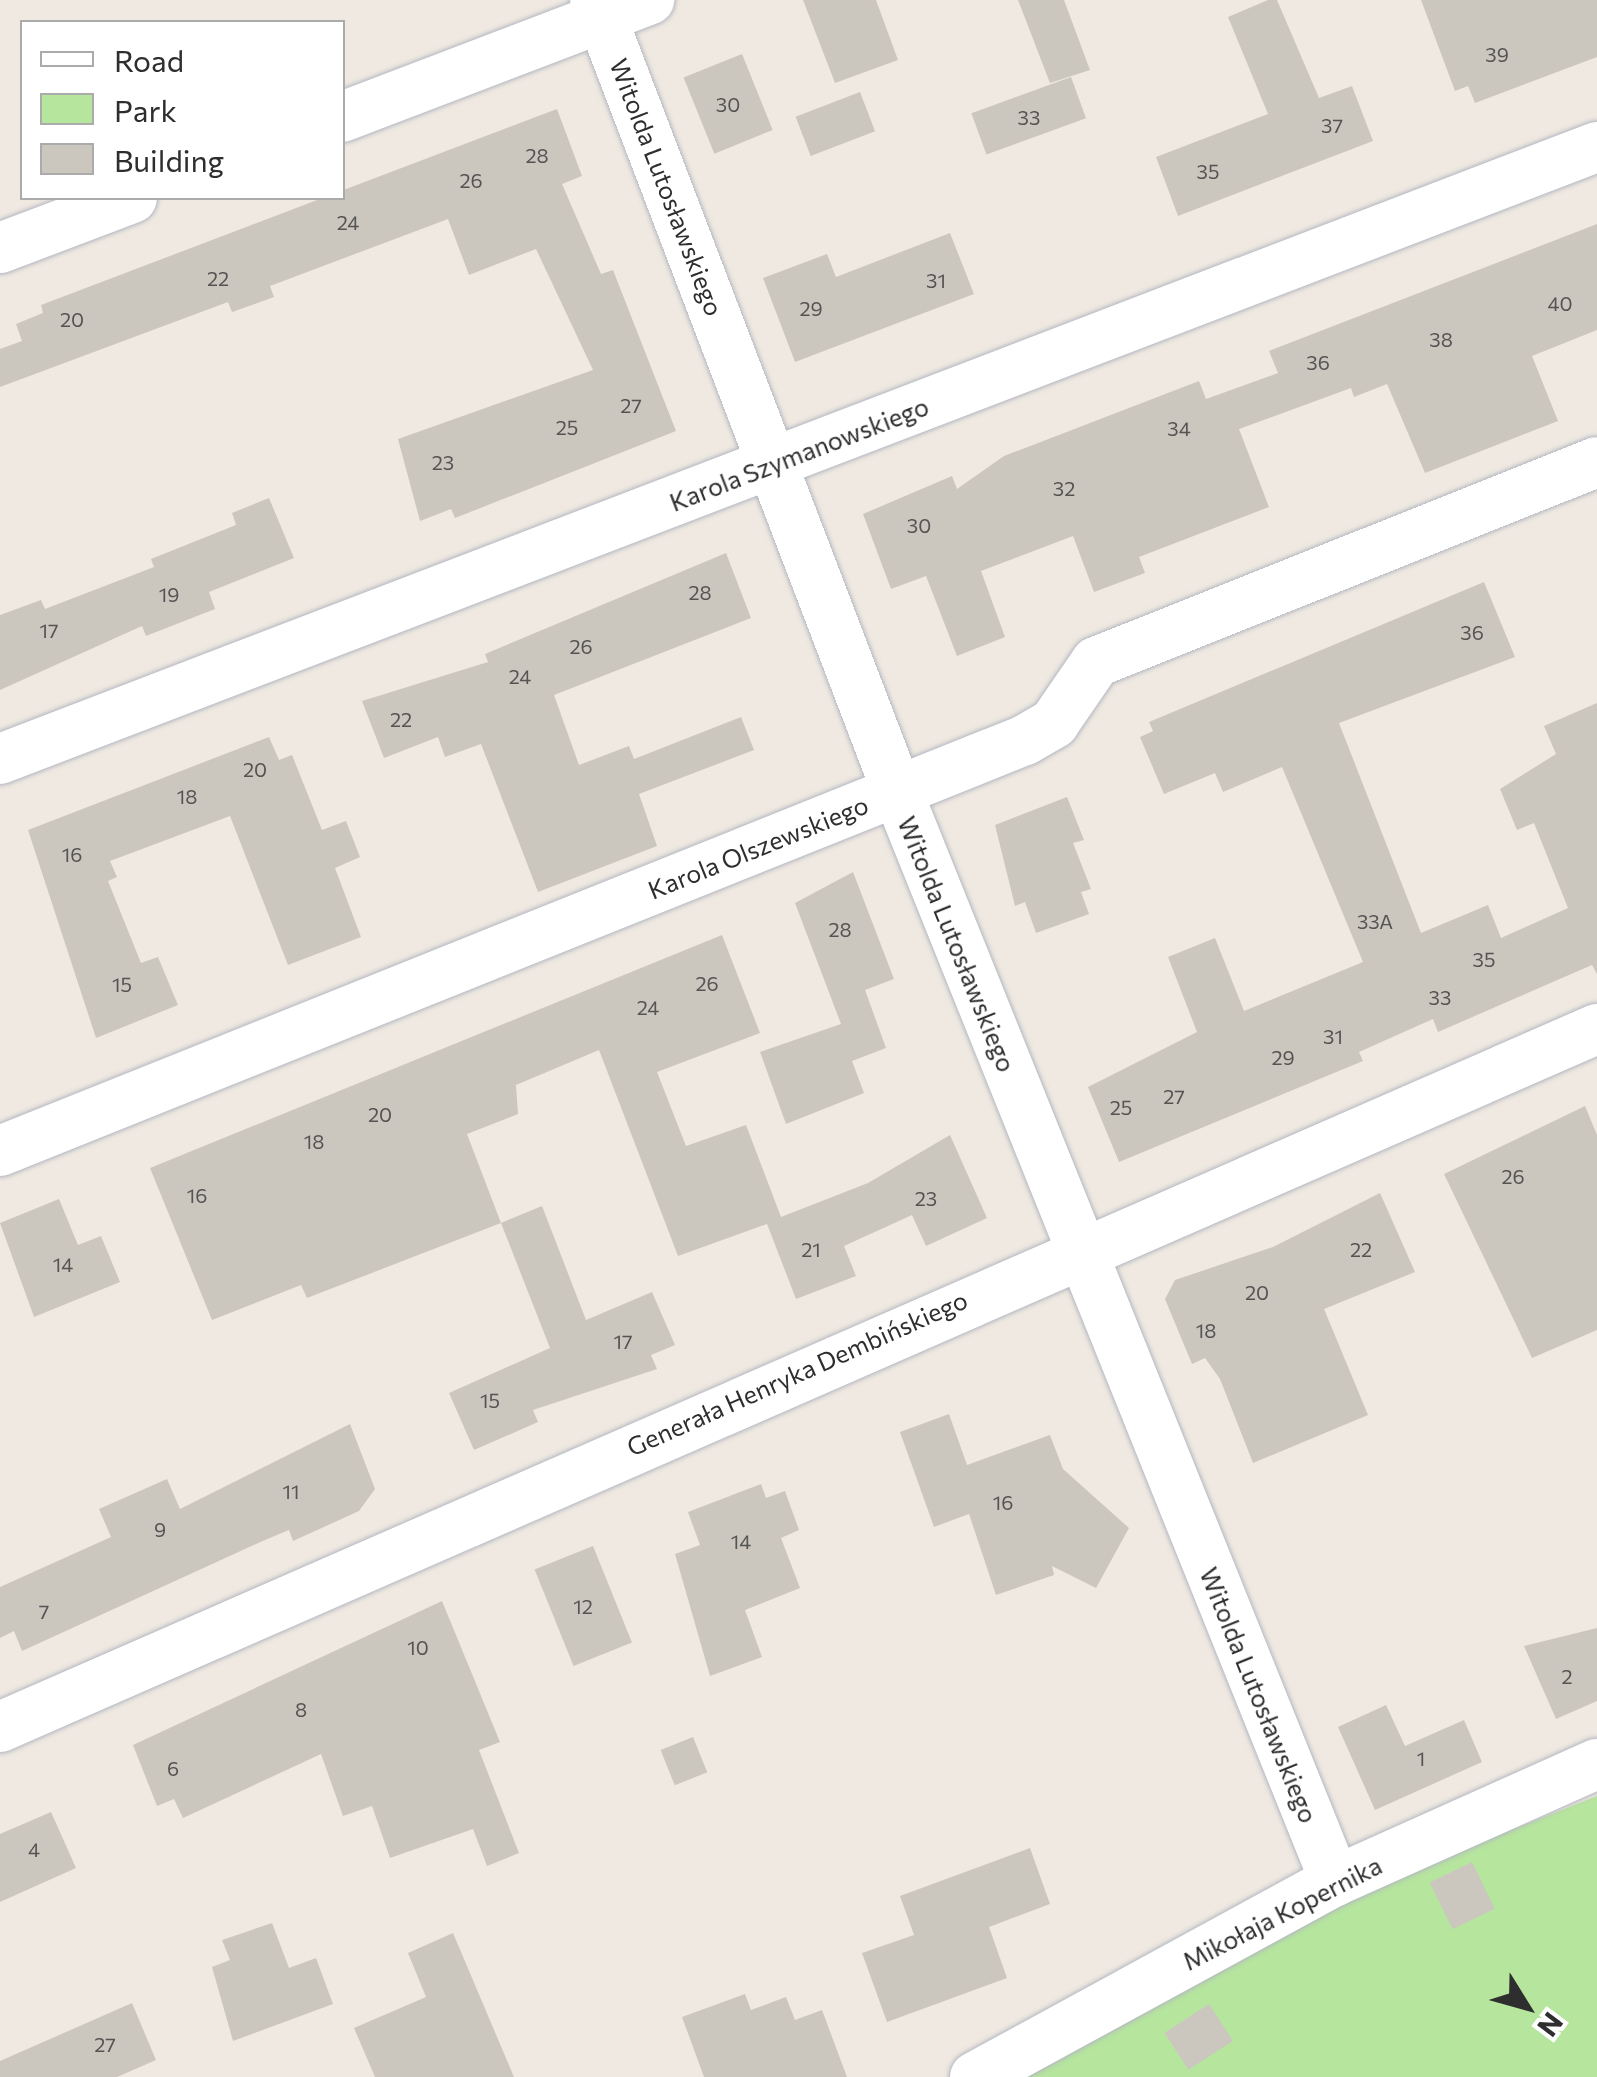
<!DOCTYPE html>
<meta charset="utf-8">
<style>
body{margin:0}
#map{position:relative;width:1597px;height:2077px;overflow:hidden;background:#efe9e1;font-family:Commissioner,sans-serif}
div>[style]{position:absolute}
.green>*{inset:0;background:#b6e59e}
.building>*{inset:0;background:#cbc7bf;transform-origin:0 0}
.roads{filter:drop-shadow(0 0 2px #b4b7c1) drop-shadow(0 0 2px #b4b7c1)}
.street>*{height:50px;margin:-25px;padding:0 25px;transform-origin:25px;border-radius:25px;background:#fff}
span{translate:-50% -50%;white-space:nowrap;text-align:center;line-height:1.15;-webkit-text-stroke:9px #fff;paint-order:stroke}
.number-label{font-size:20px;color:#555452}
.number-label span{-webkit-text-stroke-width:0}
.street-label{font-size:25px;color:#2e2e2e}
.legend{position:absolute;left:20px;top:20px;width:325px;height:180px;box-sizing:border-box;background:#fff;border:2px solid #ababab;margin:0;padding:12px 18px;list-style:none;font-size:30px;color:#2e2e2e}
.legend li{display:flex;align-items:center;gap:20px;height:50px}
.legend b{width:50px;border:2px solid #ababab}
.north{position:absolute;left:1477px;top:1957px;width:100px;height:100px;-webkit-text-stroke:8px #fff;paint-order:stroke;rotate:127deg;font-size:28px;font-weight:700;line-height:40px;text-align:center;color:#2e2e2e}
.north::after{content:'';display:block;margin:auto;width:35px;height:45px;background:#2e2e2e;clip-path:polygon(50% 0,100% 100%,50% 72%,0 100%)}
</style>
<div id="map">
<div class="green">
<div style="clip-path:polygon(1597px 1796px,1597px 2077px,1007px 2077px,1356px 1892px)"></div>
</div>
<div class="building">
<div style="clip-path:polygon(803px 0,876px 0,898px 60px,835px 83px)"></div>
<div style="clip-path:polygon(1018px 0,1064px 0,1090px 70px,1050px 83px)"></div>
<div style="clip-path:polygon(1268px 0,1277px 0,1319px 98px,1352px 86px,1373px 141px,1178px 216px,1156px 157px,1268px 114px,1228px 17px)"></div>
<div style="clip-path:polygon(1421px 0,1597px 0,1597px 57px,1475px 103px,1468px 86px,1455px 91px)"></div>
<div style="left:742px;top:54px;width:82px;height:63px;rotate:68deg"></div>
<div style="left:1071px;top:77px;width:44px;height:106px;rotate:70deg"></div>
<div style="left:860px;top:92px;width:42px;height:69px;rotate:69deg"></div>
<div style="clip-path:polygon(557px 109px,582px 176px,562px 184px,601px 274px,613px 270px,676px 431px,455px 518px,451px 509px,420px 521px,398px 439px,593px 370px,536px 249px,469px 275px,448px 219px,270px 286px,274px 297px,232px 312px,228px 302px,0 387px,0 349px,22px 341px,16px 324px,43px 313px,41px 305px)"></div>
<div style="clip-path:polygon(1597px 224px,1597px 330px,1532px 356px,1558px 421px,1425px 473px,1387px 384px,1354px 397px,1351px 388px,1239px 429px,1269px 507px,1139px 557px,1145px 573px,1094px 592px,1073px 536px,981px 571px,1005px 637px,957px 656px,926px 576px,891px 589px,863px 514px,952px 476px,957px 489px,1004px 456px,1199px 381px,1206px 399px,1278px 373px,1269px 351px)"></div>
<div style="clip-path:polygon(950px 233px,974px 294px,795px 362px,763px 278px,827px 254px,836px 277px)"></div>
<div style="clip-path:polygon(269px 498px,294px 558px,209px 592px,215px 609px,146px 636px,142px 626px,0 690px,0 615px,41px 600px,45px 609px,154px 567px,151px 559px,236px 525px,232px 513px)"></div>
<div style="clip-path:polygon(726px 553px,751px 618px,554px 695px,579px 765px,629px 746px,634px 759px,741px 717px,754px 750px,639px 794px,657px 846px,538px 892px,481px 744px,445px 757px,438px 737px,384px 758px,362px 701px,488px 662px,485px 654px)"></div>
<div style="clip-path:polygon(1484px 582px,1515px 657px,1339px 723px,1421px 933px,1488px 905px,1501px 938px,1568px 908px,1534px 823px,1517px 830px,1500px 789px,1556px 754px,1544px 726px,1597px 703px,1597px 974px,1592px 965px,1438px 1032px,1433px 1019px,1359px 1052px,1363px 1061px,1119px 1162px,1088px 1087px,1197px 1032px,1168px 957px,1215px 938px,1244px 1011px,1363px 962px,1282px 767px,1223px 792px,1215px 773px,1164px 794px,1140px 737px,1153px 731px,1149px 722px)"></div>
<div style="clip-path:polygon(269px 737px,279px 760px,292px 755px,322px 830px,346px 821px,360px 857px,335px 868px,361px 937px,288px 965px,230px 816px,110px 861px,117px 877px,108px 881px,141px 963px,158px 957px,178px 1005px,96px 1038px,28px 830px)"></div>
<div style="clip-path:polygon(1067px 797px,1084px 840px,1073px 843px,1091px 889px,1081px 892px,1089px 914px,1036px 933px,1025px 902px,1015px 906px,995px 825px)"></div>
<div style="clip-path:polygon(853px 872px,894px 979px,865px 990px,886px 1048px,852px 1061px,864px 1093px,786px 1124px,760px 1052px,841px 1024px,795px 903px)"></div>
<div style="clip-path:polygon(722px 935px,760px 1033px,657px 1072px,686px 1146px,746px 1125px,781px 1217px,868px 1183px,950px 1135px,987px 1218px,926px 1246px,912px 1215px,844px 1246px,856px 1276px,796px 1299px,767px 1224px,678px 1256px,599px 1050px,516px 1085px,518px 1114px,467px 1134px,501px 1223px,307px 1298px,301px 1285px,212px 1320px,150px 1168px)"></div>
<div style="clip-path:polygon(1585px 1106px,1597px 1135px,1597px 1330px,1532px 1358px,1444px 1174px)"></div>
<div style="clip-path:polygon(1380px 1193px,1415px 1272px,1324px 1309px,1368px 1415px,1253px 1463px,1220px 1379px,1205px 1358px,1192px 1364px,1165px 1299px,1175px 1280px,1273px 1247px)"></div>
<div style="clip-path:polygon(59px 1199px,78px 1245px,101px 1236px,120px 1282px,34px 1317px,0 1223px)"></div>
<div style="clip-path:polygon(542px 1206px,586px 1320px,652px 1292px,675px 1345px,651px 1355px,657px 1369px,533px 1410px,538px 1422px,474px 1450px,449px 1393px,550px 1348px,501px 1223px)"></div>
<div style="clip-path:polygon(949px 1414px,967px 1465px,1050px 1435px,1063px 1469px,1129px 1528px,1096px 1588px,1052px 1566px,1054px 1575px,996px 1595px,969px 1514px,934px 1527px,900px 1432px)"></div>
<div style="clip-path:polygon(350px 1424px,375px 1489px,359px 1511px,293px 1541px,289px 1530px,265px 1540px,22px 1651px,14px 1631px,0 1638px,0 1587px,111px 1537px,99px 1509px,167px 1479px,180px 1509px)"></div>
<div style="clip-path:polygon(761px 1484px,766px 1498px,785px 1491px,799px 1530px,781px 1538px,800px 1588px,745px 1610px,762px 1657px,710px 1676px,675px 1554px,700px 1545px,688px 1512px)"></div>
<div style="left:593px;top:1546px;width:104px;height:63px;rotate:68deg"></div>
<div style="clip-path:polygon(442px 1601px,500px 1742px,479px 1750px,519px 1853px,487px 1866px,473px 1829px,390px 1858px,372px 1806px,343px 1816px,321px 1754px,183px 1818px,174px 1799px,157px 1806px,133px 1745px)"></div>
<div style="clip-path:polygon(1597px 1628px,1597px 1701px,1556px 1719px,1524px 1646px)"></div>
<div style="clip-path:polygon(1386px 1705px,1405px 1746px,1464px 1720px,1482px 1762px,1375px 1810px,1338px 1727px)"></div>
<div style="left:693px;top:1737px;width:38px;height:35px;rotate:68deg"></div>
<div style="clip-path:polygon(51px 1812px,76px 1868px,0 1902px,0 1834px)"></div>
<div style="clip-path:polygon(1030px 1848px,1050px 1904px,989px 1927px,1007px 1978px,887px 2022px,862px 1953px,914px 1935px,900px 1896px)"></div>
<div style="left:1472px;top:1862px;width:52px;height:47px;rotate:64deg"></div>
<div style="clip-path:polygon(272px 1923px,289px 1968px,316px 1958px,333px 2004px,233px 2041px,212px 1967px,230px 1960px,222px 1940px)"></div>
<div style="clip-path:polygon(453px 1933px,514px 2077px,375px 2077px,354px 2028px,426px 1997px,408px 1953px)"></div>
<div style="clip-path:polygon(745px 1994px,751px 2010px,786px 1997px,795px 2020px,822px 2010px,847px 2077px,704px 2077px,682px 2017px)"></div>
<div style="clip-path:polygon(132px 2003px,156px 2060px,117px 2077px,0 2077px,0 2061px)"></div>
<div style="left:1209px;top:2004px;width:44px;height:53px;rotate:57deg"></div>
</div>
<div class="roads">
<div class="street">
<div style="left:595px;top:0;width:847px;rotate:69.1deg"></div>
<div style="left:897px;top:791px;width:1175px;rotate:68.11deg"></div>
<div style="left:342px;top:117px;width:329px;rotate:-20.9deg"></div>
<div style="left:0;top:248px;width:141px;rotate:-20.7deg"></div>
<div style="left:0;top:759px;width:1710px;rotate:-20.97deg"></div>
<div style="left:0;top:1151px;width:1104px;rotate:-21.85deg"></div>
<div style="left:1025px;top:740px;width:34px;rotate:-30deg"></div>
<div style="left:1054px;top:723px;width:74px;rotate:-55.5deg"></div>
<div style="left:1096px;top:662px;width:539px;rotate:-21.76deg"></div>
<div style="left:0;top:1727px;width:1743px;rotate:-23.61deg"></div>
<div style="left:975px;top:2077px;width:410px;rotate:-28.6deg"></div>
<div style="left:1335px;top:1881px;width:287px;rotate:-24.1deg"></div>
</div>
</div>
<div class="number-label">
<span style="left:1497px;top:54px">39</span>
<span style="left:728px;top:104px">30</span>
<span style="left:1029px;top:117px">33</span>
<span style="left:1332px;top:125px">37</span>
<span style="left:537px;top:155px">28</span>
<span style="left:1208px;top:171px">35</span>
<span style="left:471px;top:180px">26</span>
<span style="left:348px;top:222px">24</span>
<span style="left:218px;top:278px">22</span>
<span style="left:936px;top:280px">31</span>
<span style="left:1560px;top:303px">40</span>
<span style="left:811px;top:308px">29</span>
<span style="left:72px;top:319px">20</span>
<span style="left:1441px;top:339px">38</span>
<span style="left:1318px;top:362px">36</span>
<span style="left:631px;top:405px">27</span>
<span style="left:567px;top:427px">25</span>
<span style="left:1179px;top:428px">34</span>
<span style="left:443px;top:462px">23</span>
<span style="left:1064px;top:488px">32</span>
<span style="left:919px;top:525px">30</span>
<span style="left:700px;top:592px">28</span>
<span style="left:169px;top:594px">19</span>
<span style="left:49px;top:630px">17</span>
<span style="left:1472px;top:632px">36</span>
<span style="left:581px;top:646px">26</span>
<span style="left:520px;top:676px">24</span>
<span style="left:401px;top:719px">22</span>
<span style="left:255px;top:769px">20</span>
<span style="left:187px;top:796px">18</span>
<span style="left:72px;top:854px">16</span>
<span style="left:1375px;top:921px">33A</span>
<span style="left:840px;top:929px">28</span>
<span style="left:1484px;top:959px">35</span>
<span style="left:707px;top:983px">26</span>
<span style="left:122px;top:984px">15</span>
<span style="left:1440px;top:997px">33</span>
<span style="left:648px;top:1007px">24</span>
<span style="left:1333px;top:1036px">31</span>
<span style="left:1283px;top:1057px">29</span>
<span style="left:1174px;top:1096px">27</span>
<span style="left:1121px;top:1107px">25</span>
<span style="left:380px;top:1114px">20</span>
<span style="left:314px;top:1141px">18</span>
<span style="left:1513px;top:1176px">26</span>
<span style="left:197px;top:1195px">16</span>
<span style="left:926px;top:1198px">23</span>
<span style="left:811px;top:1249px">21</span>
<span style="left:1361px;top:1249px">22</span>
<span style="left:63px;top:1264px">14</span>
<span style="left:1257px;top:1292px">20</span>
<span style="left:1206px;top:1330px">18</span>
<span style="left:623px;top:1341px">17</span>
<span style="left:490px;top:1400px">15</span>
<span style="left:291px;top:1491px">11</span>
<span style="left:1003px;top:1502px">16</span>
<span style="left:160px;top:1529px">9</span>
<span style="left:741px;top:1541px">14</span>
<span style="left:583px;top:1606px">12</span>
<span style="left:44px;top:1611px">7</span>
<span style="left:418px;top:1647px">10</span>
<span style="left:1567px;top:1676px">2</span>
<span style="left:301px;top:1709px">8</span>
<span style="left:1421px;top:1758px">1</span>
<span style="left:173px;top:1768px">6</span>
<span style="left:34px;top:1849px">4</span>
<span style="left:105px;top:2044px">27</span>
</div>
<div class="street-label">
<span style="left:667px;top:187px;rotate:69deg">Witolda Lutosławskiego</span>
<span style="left:799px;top:454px;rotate:-21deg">Karola Szymanowskiego</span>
<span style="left:758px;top:847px;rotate:-22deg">Karola Olszewskiego</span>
<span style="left:957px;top:944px;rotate:68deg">Witolda Lutosławskiego</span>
<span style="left:797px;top:1373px;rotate:-24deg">Generała Henryka Dembińskiego</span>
<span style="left:1259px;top:1695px;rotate:68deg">Witolda Lutosławskiego</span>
<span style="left:1282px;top:1913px;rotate:-27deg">Mikołaja Kopernika</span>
</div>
<ul class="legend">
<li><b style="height:12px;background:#fff"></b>Road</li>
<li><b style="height:28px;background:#b6e59e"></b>Park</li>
<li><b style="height:28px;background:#cbc7bf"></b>Building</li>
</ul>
<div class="north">N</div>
</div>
